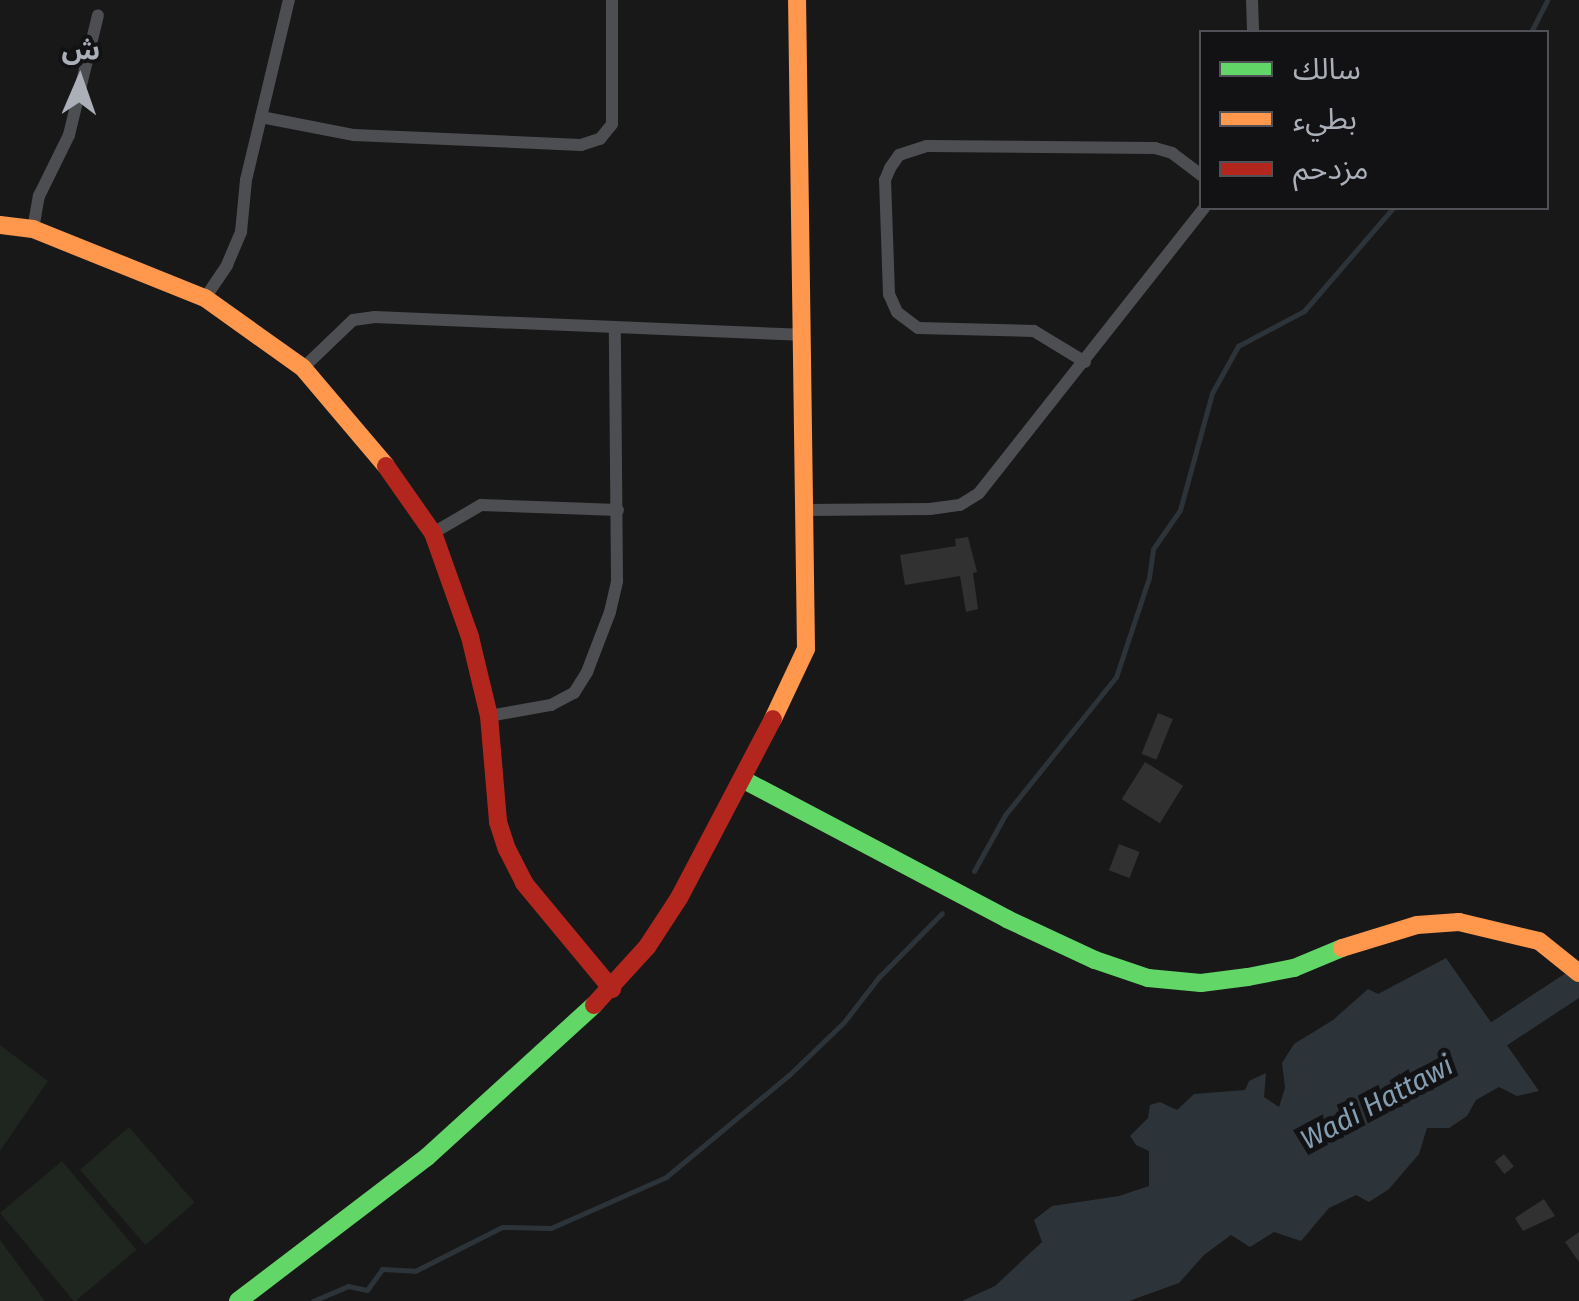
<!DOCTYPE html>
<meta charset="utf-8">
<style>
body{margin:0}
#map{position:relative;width:1579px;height:1301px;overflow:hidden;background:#181818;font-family:"Fira Sans","Noto Sans Arabic",sans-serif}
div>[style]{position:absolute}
.green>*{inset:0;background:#1f251f;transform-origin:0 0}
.water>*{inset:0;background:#2c3339}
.stream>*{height:5px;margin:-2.5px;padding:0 2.5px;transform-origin:2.5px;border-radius:2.5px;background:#2c3339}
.river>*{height:28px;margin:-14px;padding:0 14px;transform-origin:14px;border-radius:14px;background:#2c3339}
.building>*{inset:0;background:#313132;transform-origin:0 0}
.street>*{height:12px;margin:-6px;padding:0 6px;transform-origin:6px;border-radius:6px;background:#4d4e51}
.fast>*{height:18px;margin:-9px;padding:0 9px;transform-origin:9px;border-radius:9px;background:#63d668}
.slow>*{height:18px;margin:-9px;padding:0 9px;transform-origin:9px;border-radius:9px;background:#ff974d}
.jam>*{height:18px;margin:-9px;padding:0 9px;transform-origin:9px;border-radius:9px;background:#b3261e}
span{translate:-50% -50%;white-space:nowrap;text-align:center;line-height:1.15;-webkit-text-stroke:10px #121214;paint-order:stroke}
.water-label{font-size:28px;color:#849db1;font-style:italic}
.legend{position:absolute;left:1199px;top:30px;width:350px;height:180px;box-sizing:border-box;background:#121214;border:2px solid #4f5156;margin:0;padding:12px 18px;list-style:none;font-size:30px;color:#aaafb8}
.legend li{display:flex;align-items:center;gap:20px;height:50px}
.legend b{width:50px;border:2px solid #4f5156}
.north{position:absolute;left:30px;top:30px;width:100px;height:100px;-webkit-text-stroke:8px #121214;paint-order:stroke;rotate:2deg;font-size:28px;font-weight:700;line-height:40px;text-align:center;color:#aaafb8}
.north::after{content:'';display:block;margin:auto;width:35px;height:45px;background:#aaafb8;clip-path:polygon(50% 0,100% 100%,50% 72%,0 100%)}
</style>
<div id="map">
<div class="green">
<div style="clip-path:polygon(0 1045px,48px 1081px,0 1151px)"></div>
<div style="left:129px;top:1127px;width:100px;height:65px;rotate:49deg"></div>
<div style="left:62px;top:1161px;width:116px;height:81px;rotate:50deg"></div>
<div style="clip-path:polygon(0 1240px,45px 1301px,0 1301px)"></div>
</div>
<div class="water">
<div style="clip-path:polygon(1446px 958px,1539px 1091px,1517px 1096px,1499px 1087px,1476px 1100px,1467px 1116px,1449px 1128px,1427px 1128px,1419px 1154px,1389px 1189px,1369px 1202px,1356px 1195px,1329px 1208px,1301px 1241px,1274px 1232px,1250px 1247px,1231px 1235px,1204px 1255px,1179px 1283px,1129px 1301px,962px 1301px,995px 1286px,1042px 1242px,1034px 1220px,1052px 1206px,1119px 1196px,1149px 1186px,1149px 1151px,1136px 1145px,1130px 1136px,1148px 1118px,1150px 1105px,1160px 1102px,1177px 1110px,1194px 1094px,1245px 1090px,1249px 1081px,1266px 1073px,1264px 1097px,1279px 1107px,1285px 1088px,1282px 1063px,1294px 1044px,1333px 1020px,1368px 989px,1378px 994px)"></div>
</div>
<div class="stream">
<div style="left:1531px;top:32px;width:36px;rotate:-63deg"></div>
<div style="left:974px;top:871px;width:64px;rotate:-61deg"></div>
<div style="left:1005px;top:815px;width:177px;rotate:-51.2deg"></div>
<div style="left:1116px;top:677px;width:104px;rotate:-71.6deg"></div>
<div style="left:1149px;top:578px;width:29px;rotate:-82deg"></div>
<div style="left:1153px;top:549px;width:47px;rotate:-55.3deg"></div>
<div style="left:1180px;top:510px;width:121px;rotate:-74.7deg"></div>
<div style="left:1212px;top:393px;width:54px;rotate:-61deg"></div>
<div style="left:1238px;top:346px;width:75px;rotate:-27.9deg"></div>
<div style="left:1304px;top:311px;width:136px;rotate:-49.2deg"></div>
<div style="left:313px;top:1301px;width:38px;rotate:-23deg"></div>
<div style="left:348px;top:1286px;width:19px;rotate:12deg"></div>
<div style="left:367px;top:1290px;width:26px;rotate:-54deg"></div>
<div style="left:382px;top:1269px;width:33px;rotate:3deg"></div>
<div style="left:415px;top:1271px;width:97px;rotate:-26.8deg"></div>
<div style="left:502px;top:1227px;width:49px;rotate:1.2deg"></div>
<div style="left:551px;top:1228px;width:126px;rotate:-23.9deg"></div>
<div style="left:666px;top:1177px;width:160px;rotate:-39.7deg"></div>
<div style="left:789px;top:1075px;width:76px;rotate:-43.9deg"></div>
<div style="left:844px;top:1022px;width:56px;rotate:-52.3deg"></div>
<div style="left:878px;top:978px;width:91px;rotate:-45.4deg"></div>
</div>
<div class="river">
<div style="left:1470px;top:1053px;width:131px;rotate:-33.4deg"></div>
</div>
<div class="building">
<div style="clip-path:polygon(968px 537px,977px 572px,973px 573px,978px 609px,966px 612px,960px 576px,905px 585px,900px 555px,956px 546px,955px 539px)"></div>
<div style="left:1158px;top:713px;width:16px;height:44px;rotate:22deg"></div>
<div style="left:1145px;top:762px;width:45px;height:44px;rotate:32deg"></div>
<div style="left:1119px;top:844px;width:22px;height:28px;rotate:21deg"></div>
<div style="left:1504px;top:1154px;width:16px;height:12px;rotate:52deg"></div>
<div style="clip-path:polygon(1544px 1199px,1555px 1216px,1523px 1231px,1515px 1218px)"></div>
<div style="clip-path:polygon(1579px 1232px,1579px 1262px,1565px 1242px)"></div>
</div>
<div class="street">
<div style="left:1252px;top:0;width:32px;rotate:88deg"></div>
<div style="left:261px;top:117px;width:95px;rotate:11deg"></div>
<div style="left:354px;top:135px;width:227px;rotate:2.5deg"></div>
<div style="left:581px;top:145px;width:20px;rotate:-18deg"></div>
<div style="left:600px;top:139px;width:19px;rotate:-51deg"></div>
<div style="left:612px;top:124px;width:124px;rotate:-90deg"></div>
<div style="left:33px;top:229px;width:34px;rotate:-80deg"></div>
<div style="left:39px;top:196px;width:68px;rotate:-63.8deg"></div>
<div style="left:69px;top:135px;width:123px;rotate:-76.4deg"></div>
<div style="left:205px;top:298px;width:40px;rotate:-56deg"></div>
<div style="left:227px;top:265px;width:36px;rotate:-67deg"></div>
<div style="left:241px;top:232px;width:52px;rotate:-84.5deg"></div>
<div style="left:246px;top:180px;width:185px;rotate:-76.6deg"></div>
<div style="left:1085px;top:362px;width:60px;rotate:-148.7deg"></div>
<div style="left:1034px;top:331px;width:116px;rotate:-178.5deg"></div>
<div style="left:918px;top:328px;width:26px;rotate:-143deg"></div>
<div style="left:897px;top:312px;width:20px;rotate:-114deg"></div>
<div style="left:889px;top:294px;width:114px;rotate:-92deg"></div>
<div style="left:885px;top:180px;width:13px;rotate:-67deg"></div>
<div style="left:890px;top:168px;width:16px;rotate:-55deg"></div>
<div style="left:899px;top:155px;width:29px;rotate:-18deg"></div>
<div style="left:927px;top:146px;width:228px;rotate:0.5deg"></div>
<div style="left:1155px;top:148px;width:18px;rotate:16deg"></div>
<div style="left:1172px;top:153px;width:38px;rotate:37deg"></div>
<div style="left:303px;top:368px;width:69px;rotate:-43.8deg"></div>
<div style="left:353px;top:320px;width:22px;rotate:-8deg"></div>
<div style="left:375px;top:317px;width:426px;rotate:2.4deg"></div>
<div style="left:805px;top:510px;width:125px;rotate:-0.5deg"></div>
<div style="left:930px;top:509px;width:30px;rotate:-8deg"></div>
<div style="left:960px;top:505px;width:22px;rotate:-32deg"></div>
<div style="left:979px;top:493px;width:363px;rotate:-51.7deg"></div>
<div style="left:433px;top:533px;width:56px;rotate:-30.3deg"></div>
<div style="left:481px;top:505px;width:137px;rotate:2.1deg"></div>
<div style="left:489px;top:716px;width:63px;rotate:-10.1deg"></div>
<div style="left:551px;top:705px;width:26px;rotate:-28deg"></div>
<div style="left:574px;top:693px;width:25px;rotate:-58deg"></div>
<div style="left:587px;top:672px;width:64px;rotate:-69deg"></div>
<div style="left:610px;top:612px;width:32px;rotate:-77deg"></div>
<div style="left:617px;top:581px;width:252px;rotate:-90.5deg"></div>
</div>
<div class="fast">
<div style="left:742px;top:779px;width:300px;rotate:27.8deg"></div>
<div style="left:1007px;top:919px;width:97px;rotate:25deg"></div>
<div style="left:1095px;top:960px;width:56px;rotate:18.8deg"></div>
<div style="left:1148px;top:978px;width:53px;rotate:5.4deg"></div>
<div style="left:1201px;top:983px;width:47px;rotate:-7.3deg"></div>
<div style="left:1248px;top:977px;width:47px;rotate:-11.1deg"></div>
<div style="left:1294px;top:968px;width:52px;rotate:-22.6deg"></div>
<div style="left:238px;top:1301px;width:238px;rotate:-37.3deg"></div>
<div style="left:427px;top:1157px;width:226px;rotate:-42.3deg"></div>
</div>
<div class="slow">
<div style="left:0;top:225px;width:33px;rotate:7deg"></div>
<div style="left:33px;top:229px;width:185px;rotate:21.9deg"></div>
<div style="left:205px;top:298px;width:120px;rotate:35.5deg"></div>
<div style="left:303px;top:368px;width:128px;rotate:49.7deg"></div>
<div style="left:773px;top:719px;width:77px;rotate:-64.8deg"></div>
<div style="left:806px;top:649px;width:649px;rotate:-90.79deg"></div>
<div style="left:1342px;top:948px;width:78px;rotate:-17deg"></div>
<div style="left:1417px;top:925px;width:42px;rotate:-4.1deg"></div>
<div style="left:1459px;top:922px;width:82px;rotate:13.4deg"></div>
<div style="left:1539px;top:941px;width:51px;rotate:38.7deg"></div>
</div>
<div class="jam">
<div style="left:386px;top:466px;width:82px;rotate:55deg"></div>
<div style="left:433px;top:533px;width:110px;rotate:70.4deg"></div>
<div style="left:470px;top:637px;width:81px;rotate:76.5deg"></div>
<div style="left:489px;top:716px;width:106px;rotate:85.1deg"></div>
<div style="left:498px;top:822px;width:28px;rotate:72deg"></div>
<div style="left:507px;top:849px;width:38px;rotate:63deg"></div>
<div style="left:524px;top:883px;width:138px;rotate:50.3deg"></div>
<div style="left:594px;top:1005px;width:79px;rotate:-47.6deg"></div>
<div style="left:647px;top:947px;width:59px;rotate:-56.9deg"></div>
<div style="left:679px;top:898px;width:202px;rotate:-62.3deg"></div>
</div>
<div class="water-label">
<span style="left:1377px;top:1103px;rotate:-28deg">Wadi Hattawi</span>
</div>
<ul class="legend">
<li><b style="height:12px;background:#63d668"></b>سالك</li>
<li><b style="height:12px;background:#ff974d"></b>بطيء</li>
<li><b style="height:12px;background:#b3261e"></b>مزدحم</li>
</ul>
<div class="north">ش</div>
</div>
